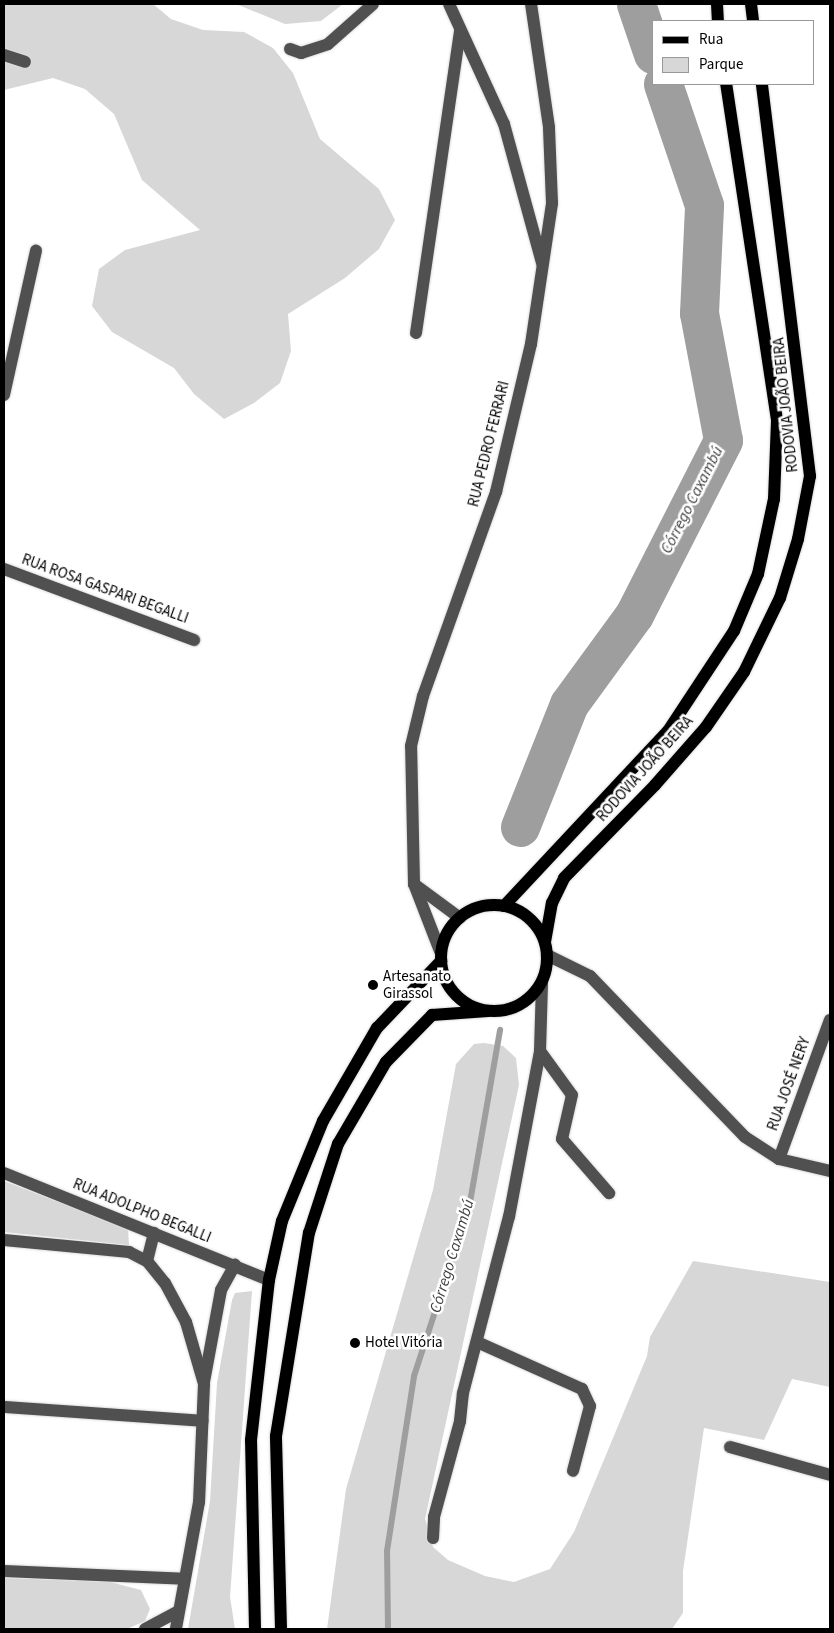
<!DOCTYPE html>
<meta charset="utf-8">
<style>
body{margin:0}
#map{position:relative;width:834px;height:1633px;overflow:hidden;background:#fff;font-family:"Source Sans 3",sans-serif}
div>[style]{position:absolute}
.green>*{inset:0;background:#d7d7d7}
.stream>*{height:6px;margin:-3px;padding:0 3px;transform-origin:3px;border-radius:3px;background:#9e9e9e}
.river>*{height:39px;margin:-19.5px;padding:0 19.5px;transform-origin:19.5px;border-radius:19.5px;background:#9e9e9e}
.roads{filter:drop-shadow(0 0 1px #dbdbdb) drop-shadow(0 0 1px #dbdbdb)}
.minor>*{height:12px;margin:-6px;padding:0 6px;transform-origin:6px;border-radius:6px;background:#505050}
.major>*{height:12px;margin:-6px;padding:0 6px;transform-origin:6px;border-radius:6px;background:#000}
.major>.ring{margin:-6px;padding:0;box-sizing:content-box;background:none;border:12px solid #000;border-radius:50%}
.dots>*{width:14px;height:14px;translate:-50% -50%;box-sizing:border-box;border:2px solid #fff;border-radius:50%}
span{translate:-50% -50%;white-space:nowrap;text-align:center;line-height:1.15;-webkit-text-stroke:5px #fff;paint-order:stroke}
.street-label{font-size:15px;color:#000}
.poi-label{font-size:15px;color:#000}
.left{translate:0 -50%;text-align:left}
.water-label{font-size:16px;color:#3f3f3f;font-style:italic}
.frame{position:absolute;inset:0;border:5px solid #000;pointer-events:none}
.legend{position:absolute;left:652px;top:20px;width:162px;height:65px;box-sizing:border-box;background:#fff;border:1px solid #999;margin:0;padding:6px 9px;list-style:none;font-size:15px;color:#000}
.legend li{display:flex;align-items:center;gap:10px;height:25px}
.legend b{width:25px;border:1px solid #999}
</style>
<div id="map">
<div class="green">
<div style="clip-path:polygon(4px 4px,153px 4px,171px 19px,203px 30px,244px 32px,273px 48px,293px 73px,320px 139px,379px 189px,395px 220px,379px 249px,345px 278px,288px 314px,291px 351px,280px 383px,254px 403px,224px 419px,194px 394px,174px 368px,112px 332px,92px 306px,99px 269px,125px 250px,200px 230px,142px 180px,114px 114px,85px 89px,53px 78px,4px 90px)"></div>
<div style="clip-path:polygon(236px 4px,343px 4px,321px 21px,285px 24px)"></div>
<div style="clip-path:polygon(484px 1043px,503px 1046px,516px 1058px,519px 1085px,425px 1519px,433px 1547px,448px 1560px,485px 1576px,514px 1582px,550px 1569px,574px 1532px,647px 1356px,650px 1337px,693px 1261px,830px 1282px,830px 1387px,792px 1379px,764px 1440px,704px 1428px,683px 1571px,683px 1613px,672px 1629px,327px 1629px,346px 1489px,433px 1190px,456px 1064px,474px 1044px)"></div>
<div style="clip-path:polygon(4px 1181px,128px 1229px,129px 1245px,4px 1232px)"></div>
<div style="clip-path:polygon(252px 1291px,230px 1597px,235px 1629px,188px 1629px,210px 1501px,217px 1383px,232px 1300px,235px 1293px)"></div>
<div style="clip-path:polygon(4px 1578px,110px 1582px,141px 1590px,150px 1609px,145px 1621px,127px 1629px,4px 1629px)"></div>
</div>
<div class="stream">
<div style="left:388px;top:1629px;width:78px;rotate:-90.7deg"></div>
<div style="left:387px;top:1551px;width:177px;rotate:-81.2deg"></div>
<div style="left:414px;top:1376px;width:177px;rotate:-71.9deg"></div>
<div style="left:469px;top:1208px;width:181px;rotate:-80.1deg"></div>
</div>
<div class="river">
<div style="left:636px;top:4px;width:53px;rotate:71.2deg"></div>
<div style="left:520px;top:827px;width:132px;rotate:-68.3deg"></div>
<div style="left:569px;top:704px;width:110px;rotate:-53.9deg"></div>
<div style="left:634px;top:615px;width:196px;rotate:-63deg"></div>
<div style="left:723px;top:440px;width:129px;rotate:-100.7deg"></div>
<div style="left:699px;top:313px;width:108px;rotate:-87.3deg"></div>
<div style="left:704px;top:205px;width:128px;rotate:-108.7deg"></div>
</div>
<div class="roads">
<div class="minor">
<div style="left:449px;top:4px;width:132px;rotate:65.4deg"></div>
<div style="left:504px;top:124px;width:144px;rotate:74.7deg"></div>
<div style="left:290px;top:49px;width:12px;rotate:20deg"></div>
<div style="left:301px;top:53px;width:28px;rotate:-18deg"></div>
<div style="left:328px;top:44px;width:60px;rotate:-41.6deg"></div>
<div style="left:4px;top:55px;width:22px;rotate:18deg"></div>
<div style="left:416px;top:333px;width:305px;rotate:-81.7deg"></div>
<div style="left:4px;top:395px;width:148px;rotate:-77.5deg"></div>
<div style="left:4px;top:569px;width:203px;rotate:20.5deg"></div>
<div style="left:414px;top:884px;width:57px;rotate:36.5deg"></div>
<div style="left:440px;top:951px;width:72px;rotate:-111.2deg"></div>
<div style="left:414px;top:884px;width:138px;rotate:-91.2deg"></div>
<div style="left:411px;top:746px;width:51px;rotate:-76.5deg"></div>
<div style="left:423px;top:696px;width:217px;rotate:-70.3deg"></div>
<div style="left:496px;top:492px;width:152px;rotate:-76.7deg"></div>
<div style="left:531px;top:344px;width:143px;rotate:-81.5deg"></div>
<div style="left:552px;top:203px;width:76px;rotate:-92.3deg"></div>
<div style="left:549px;top:127px;width:124px;rotate:-98.3deg"></div>
<div style="left:547px;top:955px;width:48px;rotate:26deg"></div>
<div style="left:590px;top:976px;width:223px;rotate:46.1deg"></div>
<div style="left:745px;top:1137px;width:40px;rotate:32.9deg"></div>
<div style="left:779px;top:1159px;width:52px;rotate:13.2deg"></div>
<div style="left:540px;top:1051px;width:54px;rotate:54deg"></div>
<div style="left:572px;top:1095px;width:45px;rotate:102.8deg"></div>
<div style="left:562px;top:1139px;width:72px;rotate:49deg"></div>
<div style="left:779px;top:1159px;width:148px;rotate:-69.9deg"></div>
<div style="left:4px;top:1173px;width:286px;rotate:22deg"></div>
<div style="left:4px;top:1240px;width:126px;rotate:5.5deg"></div>
<div style="left:129px;top:1252px;width:20px;rotate:27deg"></div>
<div style="left:147px;top:1261px;width:28px;rotate:51deg"></div>
<div style="left:165px;top:1283px;width:44px;rotate:61.7deg"></div>
<div style="left:186px;top:1322px;width:65px;rotate:73.8deg"></div>
<div style="left:204px;top:1384px;width:118px;rotate:92.4deg"></div>
<div style="left:199px;top:1502px;width:129px;rotate:100.3deg"></div>
<div style="left:147px;top:1261px;width:29px;rotate:-76deg"></div>
<div style="left:477px;top:1342px;width:115px;rotate:24.1deg"></div>
<div style="left:582px;top:1389px;width:19px;rotate:65deg"></div>
<div style="left:590px;top:1406px;width:67px;rotate:104.7deg"></div>
<div style="left:204px;top:1382px;width:94px;rotate:-79.5deg"></div>
<div style="left:221px;top:1290px;width:29px;rotate:-61deg"></div>
<div style="left:4px;top:1407px;width:199px;rotate:4deg"></div>
<div style="left:730px;top:1447px;width:104px;rotate:15.6deg"></div>
<div style="left:433px;top:1538px;width:21px;rotate:-87deg"></div>
<div style="left:434px;top:1517px;width:99px;rotate:-74.8deg"></div>
<div style="left:460px;top:1421px;width:28px;rotate:-84deg"></div>
<div style="left:463px;top:1393px;width:182px;rotate:-75.4deg"></div>
<div style="left:509px;top:1217px;width:169px;rotate:-79.4deg"></div>
<div style="left:540px;top:1051px;width:69px;rotate:-88.3deg"></div>
<div style="left:4px;top:1571px;width:180px;rotate:2.5deg"></div>
<div style="left:145px;top:1629px;width:36px;rotate:-28deg"></div>
</div>
<div class="major">
<div style="left:717px;top:4px;width:17px;rotate:87deg"></div>
<div style="left:751px;top:4px;width:17px;rotate:83deg"></div>
<div class="ring" style="left:441px;top:905px;width:94px;height:94px"></div>
<div style="left:504px;top:906px;width:240px;rotate:-46.9deg"></div>
<div style="left:668px;top:731px;width:120px;rotate:-56.6deg"></div>
<div style="left:734px;top:631px;width:62px;rotate:-67.2deg"></div>
<div style="left:758px;top:574px;width:77px;rotate:-78deg"></div>
<div style="left:774px;top:499px;width:79px;rotate:-87.8deg"></div>
<div style="left:777px;top:420px;width:340px;rotate:-98.6deg"></div>
<div style="left:545px;top:942px;width:40px;rotate:-80deg"></div>
<div style="left:552px;top:903px;width:28px;rotate:-64deg"></div>
<div style="left:564px;top:878px;width:130px;rotate:-45.6deg"></div>
<div style="left:655px;top:785px;width:77px;rotate:-48.7deg"></div>
<div style="left:706px;top:727px;width:67px;rotate:-55.4deg"></div>
<div style="left:744px;top:672px;width:82px;rotate:-64.1deg"></div>
<div style="left:780px;top:598px;width:62px;rotate:-73deg"></div>
<div style="left:798px;top:539px;width:64px;rotate:-79.2deg"></div>
<div style="left:810px;top:476px;width:395px;rotate:-97deg"></div>
<div style="left:255px;top:1629px;width:189px;rotate:-91.2deg"></div>
<div style="left:251px;top:1440px;width:161px;rotate:-83.6deg"></div>
<div style="left:269px;top:1280px;width:60px;rotate:-77.6deg"></div>
<div style="left:282px;top:1221px;width:108px;rotate:-67.7deg"></div>
<div style="left:323px;top:1121px;width:108px;rotate:-59.9deg"></div>
<div style="left:377px;top:1028px;width:93px;rotate:-46.3deg"></div>
<div style="left:281px;top:1629px;width:193px;rotate:-91.5deg"></div>
<div style="left:276px;top:1436px;width:206px;rotate:-80.8deg"></div>
<div style="left:309px;top:1233px;width:94px;rotate:-72deg"></div>
<div style="left:338px;top:1144px;width:95px;rotate:-59.7deg"></div>
<div style="left:386px;top:1062px;width:66px;rotate:-45.6deg"></div>
<div style="left:432px;top:1015px;width:56px;rotate:-4.1deg"></div>
</div>
</div>
<div class="dots">
<div style="left:373px;top:985px;background:#000"></div>
<div style="left:355px;top:1343px;background:#000"></div>
</div>
<div class="street-label">
<span style="left:786px;top:405px;rotate:-96deg">RODOVIA JOÃO BEIRA</span>
<span style="left:489px;top:444px;rotate:-76deg">RUA PEDRO FERRARI</span>
<span style="left:105px;top:589px;rotate:20deg">RUA ROSA GASPARI BEGALLI</span>
<span style="left:645px;top:769px;rotate:-48deg">RODOVIA JOÃO BEIRA</span>
<span style="left:789px;top:1084px;rotate:-70deg">RUA JOSÉ NERY</span>
<span style="left:142px;top:1211px;rotate:22deg">RUA ADOLPHO BEGALLI</span>
</div>
<div class="poi-label">
<span class="left" style="left:383px;top:985px">Artesanato<br>Girassol</span>
<span class="left" style="left:365px;top:1343px">Hotel Vitória</span>
</div>
<div class="water-label">
<span style="left:692px;top:500px;rotate:-63deg">Córrego Caxambú</span>
<span style="left:452px;top:1256px;rotate:-73deg">Córrego Caxambú</span>
</div>
<div class="frame"></div>
<ul class="legend">
<li><b style="height:6px;background:#000"></b>Rua</li>
<li><b style="height:14px;background:#d7d7d7"></b>Parque</li>
</ul>
</div>
